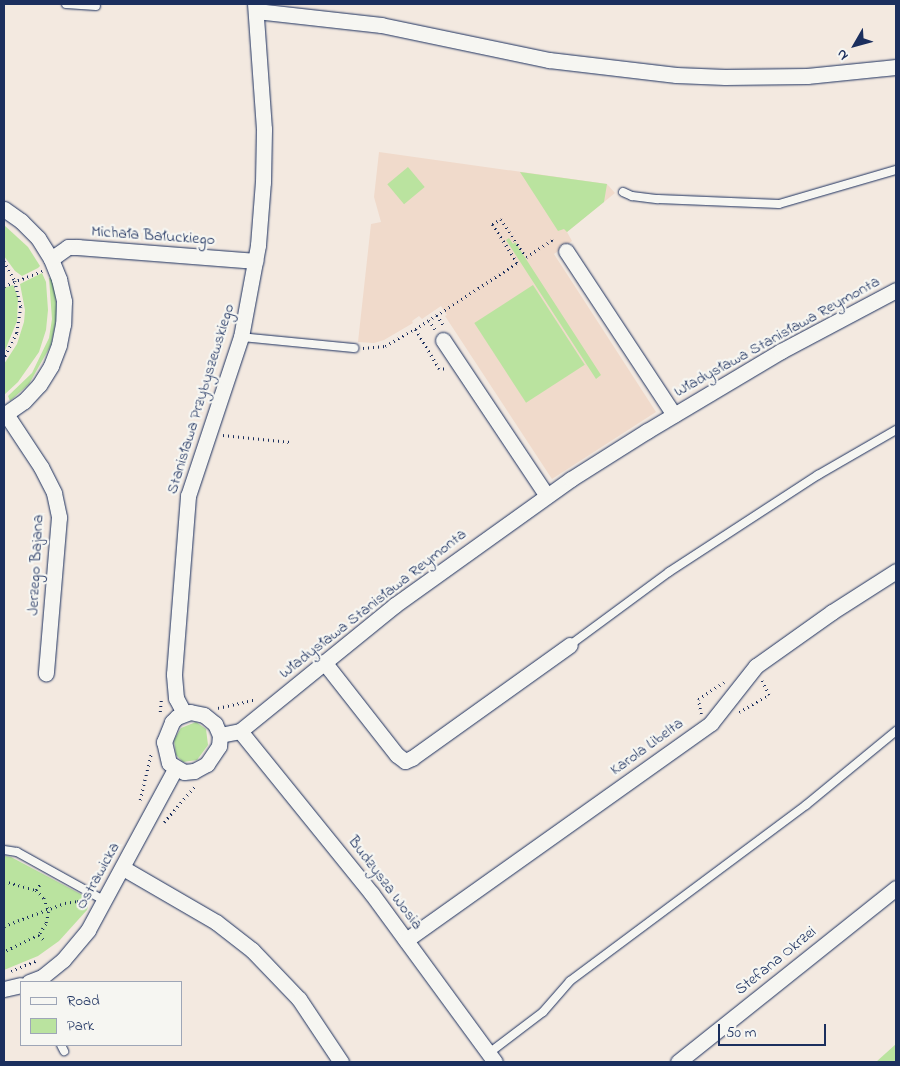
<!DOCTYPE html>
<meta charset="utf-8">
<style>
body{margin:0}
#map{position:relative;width:900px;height:1066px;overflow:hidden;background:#f3e9e0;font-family:"Indie Flower",sans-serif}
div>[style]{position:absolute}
.built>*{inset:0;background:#f0dacb}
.green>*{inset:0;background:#bae39f;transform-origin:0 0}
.path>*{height:2.5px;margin-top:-1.25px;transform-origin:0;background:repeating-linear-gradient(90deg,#1b2f5e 0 1px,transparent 0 5px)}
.roads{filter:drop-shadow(0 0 1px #1b2f5e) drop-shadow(0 0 1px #1b2f5e)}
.lane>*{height:8px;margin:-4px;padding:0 4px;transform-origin:4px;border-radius:4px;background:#f6f6f2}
.street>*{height:15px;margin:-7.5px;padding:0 7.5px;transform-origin:7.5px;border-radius:7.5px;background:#f6f6f2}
span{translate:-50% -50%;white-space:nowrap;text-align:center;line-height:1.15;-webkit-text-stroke:4.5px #f6f6f2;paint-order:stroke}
.street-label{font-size:16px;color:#1b2f5e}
.frame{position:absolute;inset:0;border:5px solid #1b2f5e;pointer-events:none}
.legend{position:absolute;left:20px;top:981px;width:162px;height:65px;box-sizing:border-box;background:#f6f6f2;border:1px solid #9ea6b7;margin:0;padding:6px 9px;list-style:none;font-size:15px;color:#1b2f5e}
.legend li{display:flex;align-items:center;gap:10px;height:25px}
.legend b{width:25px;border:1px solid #9ea6b7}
.north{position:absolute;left:830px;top:20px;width:50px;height:50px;-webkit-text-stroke:4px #f6f6f2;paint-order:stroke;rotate:232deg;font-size:14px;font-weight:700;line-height:20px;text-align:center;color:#1b2f5e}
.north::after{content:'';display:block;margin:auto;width:18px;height:22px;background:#1b2f5e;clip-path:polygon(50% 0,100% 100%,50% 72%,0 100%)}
.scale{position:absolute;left:718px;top:1024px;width:108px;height:22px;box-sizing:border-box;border:2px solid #1b2f5e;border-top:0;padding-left:6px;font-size:15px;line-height:18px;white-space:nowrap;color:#1b2f5e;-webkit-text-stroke:4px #f6f6f2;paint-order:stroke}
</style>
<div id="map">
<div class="built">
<div style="clip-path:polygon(379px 152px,607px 184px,615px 193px,567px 232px,572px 241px,554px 254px,656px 412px,552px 479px,445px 316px,447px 315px,441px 306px,422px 319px,419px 316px,412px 321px,413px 323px,384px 340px,374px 343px,358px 342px,371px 224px,381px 222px,374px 197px)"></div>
</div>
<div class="green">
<div style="left:408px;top:167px;width:26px;height:27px;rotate:50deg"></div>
<div style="clip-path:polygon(520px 172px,607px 184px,604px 202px,567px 232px,564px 229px,558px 231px)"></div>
<div style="clip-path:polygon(4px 225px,28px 247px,40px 266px,38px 268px,22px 276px,15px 271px,4px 256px)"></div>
<div style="clip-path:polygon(509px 238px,513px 244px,515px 242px,601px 375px,596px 379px,506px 240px)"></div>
<div style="clip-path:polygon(42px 273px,46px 282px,48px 310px,46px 330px,39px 352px,18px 382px,4px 395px,4px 364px,17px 344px,24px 322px,25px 310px,20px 284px)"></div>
<div style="clip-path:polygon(49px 278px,54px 279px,57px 315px,51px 345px,29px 384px,10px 401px,8px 396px,32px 373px,49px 338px,52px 319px)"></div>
<div style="clip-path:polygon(13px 285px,18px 297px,17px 321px,4px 353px,4px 288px)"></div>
<div style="left:533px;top:285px;width:95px;height:70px;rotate:57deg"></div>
<div style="clip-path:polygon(196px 722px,206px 729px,208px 745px,197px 760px,183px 762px,176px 755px,174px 740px,181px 728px)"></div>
<div style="clip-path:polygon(4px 856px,11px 857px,90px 899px,87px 910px,59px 941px,38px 956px,4px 970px)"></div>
<div style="clip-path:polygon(896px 1044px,896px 1062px,876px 1062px)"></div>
</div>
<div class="path">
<div style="left:4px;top:261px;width:23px;rotate:61deg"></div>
<div style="left:15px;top:281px;width:27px;rotate:77deg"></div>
<div style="left:21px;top:307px;width:26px;rotate:99deg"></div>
<div style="left:17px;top:333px;width:28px;rotate:117deg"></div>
<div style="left:4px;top:286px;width:41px;rotate:-21.5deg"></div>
<div style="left:437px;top:315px;width:13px;rotate:58deg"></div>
<div style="left:429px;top:320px;width:11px;rotate:56deg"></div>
<div style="left:363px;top:348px;width:22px;rotate:-5deg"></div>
<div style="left:385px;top:346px;width:34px;rotate:-30deg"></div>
<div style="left:444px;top:369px;width:5px;rotate:180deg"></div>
<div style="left:439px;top:369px;width:47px;rotate:-121deg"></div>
<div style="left:415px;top:329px;width:121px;rotate:-32.9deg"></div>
<div style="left:517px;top:263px;width:46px;rotate:-122.7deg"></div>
<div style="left:492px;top:224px;width:10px;rotate:-29deg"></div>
<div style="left:501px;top:219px;width:45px;rotate:56.7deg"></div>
<div style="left:526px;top:257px;width:31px;rotate:-33deg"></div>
<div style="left:552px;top:240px;width:3px;rotate:45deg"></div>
<div style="left:223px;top:435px;width:68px;rotate:5.9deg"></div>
<div style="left:218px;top:708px;width:37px;rotate:-13deg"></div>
<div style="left:160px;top:712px;width:12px;rotate:-85deg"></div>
<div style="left:739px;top:712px;width:34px;rotate:-30deg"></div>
<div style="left:769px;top:695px;width:16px;rotate:-117deg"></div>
<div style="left:701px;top:714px;width:15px;rotate:-101deg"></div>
<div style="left:698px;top:699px;width:31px;rotate:-33deg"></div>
<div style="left:140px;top:800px;width:47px;rotate:-76.6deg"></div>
<div style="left:164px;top:822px;width:48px;rotate:-49.3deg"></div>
<div style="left:4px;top:881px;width:33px;rotate:16deg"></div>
<div style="left:36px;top:890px;width:11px;rotate:45deg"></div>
<div style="left:44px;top:898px;width:15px;rotate:70deg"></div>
<div style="left:49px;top:912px;width:12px;rotate:104deg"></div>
<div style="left:46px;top:924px;width:13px;rotate:122deg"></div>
<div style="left:39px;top:935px;width:39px;rotate:154deg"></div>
<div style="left:36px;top:890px;width:7px;rotate:-56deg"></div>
<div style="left:4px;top:926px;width:65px;rotate:-20.7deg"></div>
<div style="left:65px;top:903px;width:12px;rotate:-9deg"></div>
<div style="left:77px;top:901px;width:6px;rotate:18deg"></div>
<div style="left:39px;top:935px;width:7px;rotate:45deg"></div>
<div style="left:11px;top:971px;width:29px;rotate:-22deg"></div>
</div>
<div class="roads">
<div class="lane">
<div style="left:66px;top:4px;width:30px;rotate:4deg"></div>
<div style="left:623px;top:192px;width:10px;rotate:24deg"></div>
<div style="left:632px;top:196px;width:26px;rotate:7deg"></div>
<div style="left:658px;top:199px;width:121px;rotate:2.4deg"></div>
<div style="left:779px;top:204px;width:122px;rotate:-16.2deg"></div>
<div style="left:241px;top:337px;width:114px;rotate:5.6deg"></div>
<div style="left:570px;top:645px;width:123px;rotate:-36.4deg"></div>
<div style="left:669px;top:572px;width:178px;rotate:-33.1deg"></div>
<div style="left:818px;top:475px;width:90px;rotate:-30deg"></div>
<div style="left:4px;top:850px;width:13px;rotate:9deg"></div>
<div style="left:17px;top:852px;width:101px;rotate:29.1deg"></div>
<div style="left:61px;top:1045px;width:7px;rotate:63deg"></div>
<div style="left:489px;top:1053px;width:68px;rotate:-37.2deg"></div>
<div style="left:543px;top:1012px;width:41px;rotate:-48.9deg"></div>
<div style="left:570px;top:981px;width:294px;rotate:-36.7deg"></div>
<div style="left:806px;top:805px;width:117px;rotate:-39.4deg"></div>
</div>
<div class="street">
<div style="left:256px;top:11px;width:126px;rotate:6.4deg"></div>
<div style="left:381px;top:25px;width:172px;rotate:11.8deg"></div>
<div style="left:549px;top:60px;width:128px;rotate:6.7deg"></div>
<div style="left:676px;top:75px;width:49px;rotate:2.3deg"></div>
<div style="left:725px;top:77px;width:82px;rotate:-0.7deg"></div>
<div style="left:807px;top:76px;width:89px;rotate:-5.8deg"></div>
<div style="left:4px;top:209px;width:21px;rotate:35deg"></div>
<div style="left:21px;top:221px;width:24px;rotate:45deg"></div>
<div style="left:38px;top:238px;width:25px;rotate:58deg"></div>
<div style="left:51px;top:259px;width:22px;rotate:68deg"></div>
<div style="left:59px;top:279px;width:23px;rotate:77deg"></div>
<div style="left:64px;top:301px;width:23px;rotate:92deg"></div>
<div style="left:63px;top:324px;width:21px;rotate:101deg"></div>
<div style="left:59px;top:345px;width:22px;rotate:111deg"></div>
<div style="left:51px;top:366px;width:22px;rotate:122deg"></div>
<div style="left:39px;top:385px;width:22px;rotate:133deg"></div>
<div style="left:24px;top:401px;width:24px;rotate:145deg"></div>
<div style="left:566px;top:251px;width:196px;rotate:56.6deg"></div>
<div style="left:51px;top:259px;width:21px;rotate:-35deg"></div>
<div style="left:68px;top:247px;width:10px"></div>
<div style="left:78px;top:247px;width:178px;rotate:4.5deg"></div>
<div style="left:443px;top:340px;width:187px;rotate:56.3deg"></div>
<div style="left:6px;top:414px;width:64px;rotate:56.6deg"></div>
<div style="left:41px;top:467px;width:29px;rotate:63deg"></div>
<div style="left:54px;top:493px;width:25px;rotate:78deg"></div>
<div style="left:59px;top:517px;width:157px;rotate:94.8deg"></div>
<div style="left:324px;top:662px;width:118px;rotate:51.9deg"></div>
<div style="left:397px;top:755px;width:10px;rotate:37deg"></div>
<div style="left:405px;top:761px;width:8px;rotate:-23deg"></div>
<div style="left:412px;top:758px;width:194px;rotate:-35.6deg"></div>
<div style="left:190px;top:712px;width:14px;rotate:12deg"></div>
<div style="left:204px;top:715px;width:14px;rotate:39deg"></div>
<div style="left:215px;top:724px;width:12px;rotate:66deg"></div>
<div style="left:220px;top:735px;width:11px;rotate:95deg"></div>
<div style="left:219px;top:746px;width:22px;rotate:124deg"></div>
<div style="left:207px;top:764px;width:15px;rotate:152deg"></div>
<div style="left:194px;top:771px;width:10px;rotate:174deg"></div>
<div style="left:184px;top:772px;width:17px;rotate:-149deg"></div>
<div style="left:169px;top:763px;width:22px;rotate:-103deg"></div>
<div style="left:164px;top:742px;width:22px;rotate:-68deg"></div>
<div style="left:172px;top:722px;width:7px;rotate:-45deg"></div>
<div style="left:177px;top:717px;width:14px;rotate:-21deg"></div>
<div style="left:184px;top:713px;width:17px;rotate:-118deg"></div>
<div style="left:176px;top:698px;width:24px;rotate:-95deg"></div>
<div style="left:174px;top:674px;width:179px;rotate:-85.5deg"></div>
<div style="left:188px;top:496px;width:168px;rotate:-71.6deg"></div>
<div style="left:241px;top:337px;width:94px;rotate:-79.5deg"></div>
<div style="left:258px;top:245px;width:63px;rotate:-85.5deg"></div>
<div style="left:263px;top:182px;width:53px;rotate:-88.9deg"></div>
<div style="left:264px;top:129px;width:125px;rotate:-94.1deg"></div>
<div style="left:240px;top:731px;width:210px;rotate:51deg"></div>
<div style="left:372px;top:894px;width:208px;rotate:53.8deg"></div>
<div style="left:220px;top:735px;width:20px;rotate:-11deg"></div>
<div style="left:240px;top:731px;width:200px;rotate:-39.1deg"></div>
<div style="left:395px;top:605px;width:216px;rotate:-35.6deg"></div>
<div style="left:571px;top:479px;width:90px;rotate:-32.3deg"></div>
<div style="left:647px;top:431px;width:156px;rotate:-30.8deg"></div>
<div style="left:781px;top:351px;width:130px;rotate:-27.9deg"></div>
<div style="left:123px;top:868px;width:108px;rotate:30.1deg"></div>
<div style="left:216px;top:922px;width:46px;rotate:37.9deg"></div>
<div style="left:252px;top:950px;width:68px;rotate:46.2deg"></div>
<div style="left:299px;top:999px;width:76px;rotate:56.3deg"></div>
<div style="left:406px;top:940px;width:374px;rotate:-35.4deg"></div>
<div style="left:711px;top:723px;width:73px;rotate:-51.7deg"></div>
<div style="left:756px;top:666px;width:93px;rotate:-35.4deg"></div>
<div style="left:832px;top:612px;width:76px;rotate:-32.6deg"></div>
<div style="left:29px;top:982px;width:14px;rotate:-21deg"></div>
<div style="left:42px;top:977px;width:27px;rotate:-39deg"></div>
<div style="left:63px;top:960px;width:39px;rotate:-50deg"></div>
<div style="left:88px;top:930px;width:183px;rotate:-61.6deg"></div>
<div style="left:4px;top:989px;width:17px;rotate:-13deg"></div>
<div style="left:678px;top:1062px;width:279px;rotate:-38.6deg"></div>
</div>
</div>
<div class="street-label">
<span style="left:153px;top:236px;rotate:4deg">Michała Bałuckiego</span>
<span style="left:777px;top:337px;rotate:-29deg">Władysława Stanisława Reymonta</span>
<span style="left:201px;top:399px;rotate:-73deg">Stanisława Przybyszewskiego</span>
<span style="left:36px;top:565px;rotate:-87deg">Jerzego Bajana</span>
<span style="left:373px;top:604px;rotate:-38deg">Władysława Stanisława Reymonta</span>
<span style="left:647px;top:747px;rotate:-36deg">Karola Libelta</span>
<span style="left:98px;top:876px;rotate:-61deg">Ostrawicka</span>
<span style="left:385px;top:883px;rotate:53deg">Budzysza Wosia</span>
<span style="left:776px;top:961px;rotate:-39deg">Stefana Okrzei</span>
</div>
<div class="frame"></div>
<ul class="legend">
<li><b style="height:6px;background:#f6f6f2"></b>Road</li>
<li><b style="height:14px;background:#bae39f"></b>Park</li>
</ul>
<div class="north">N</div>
<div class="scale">50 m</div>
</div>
